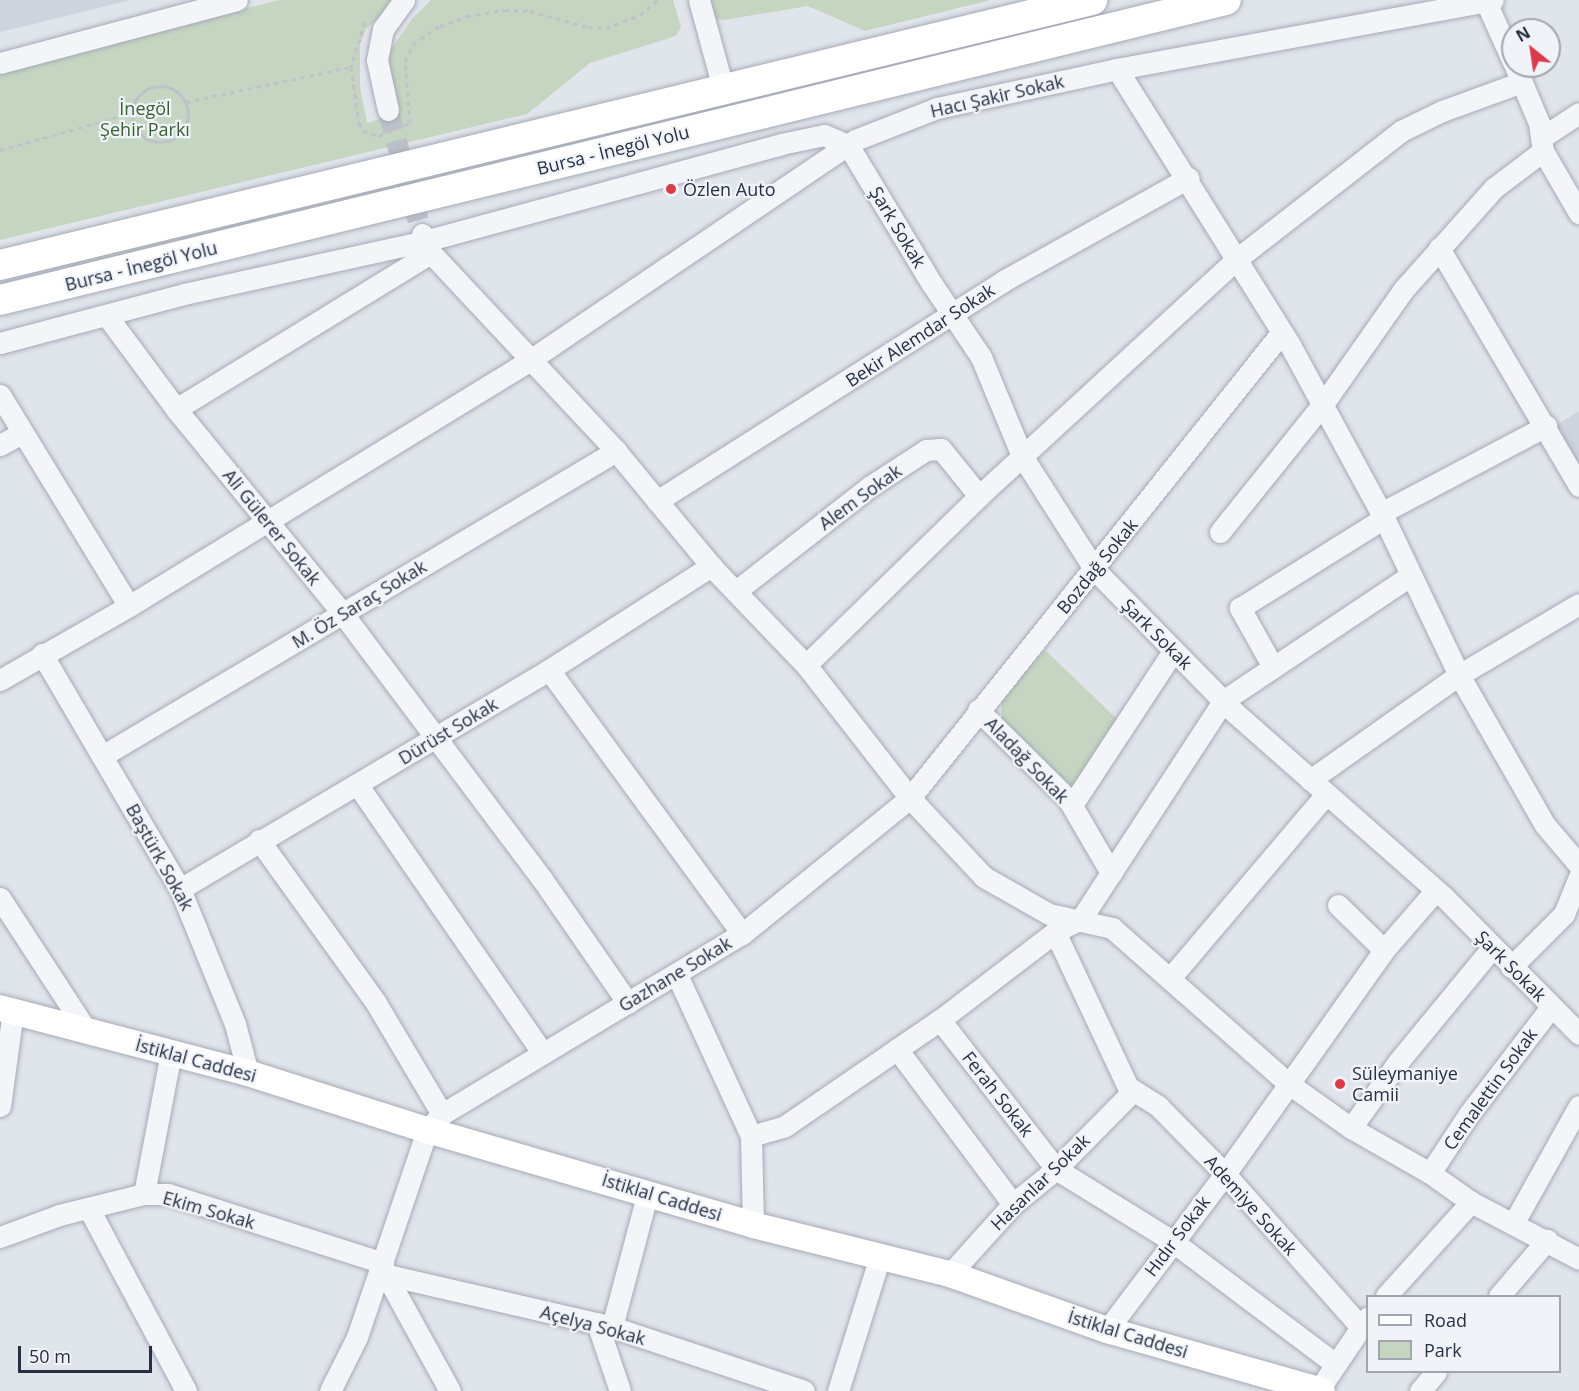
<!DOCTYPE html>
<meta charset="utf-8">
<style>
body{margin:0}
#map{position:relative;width:1579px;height:1391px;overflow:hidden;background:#e0e4eb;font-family:"Open Sans",sans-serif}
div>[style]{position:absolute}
.built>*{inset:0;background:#ced3dd}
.green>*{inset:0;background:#c5d5c1}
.minor-tunnel>*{height:21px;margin-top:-10.5px;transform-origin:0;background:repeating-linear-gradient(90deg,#bbc0ca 0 21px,transparent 0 31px)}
.path>*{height:3px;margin-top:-1.5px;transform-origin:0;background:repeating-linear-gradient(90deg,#bfc2c9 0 4.5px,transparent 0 9px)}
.path>.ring{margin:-1.5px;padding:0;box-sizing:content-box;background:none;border:3px solid #bfc2c9;border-radius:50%}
.roads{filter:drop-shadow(0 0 2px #a5aab6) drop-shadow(0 0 2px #a5aab6)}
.minor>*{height:21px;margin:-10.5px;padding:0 10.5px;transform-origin:10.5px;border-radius:10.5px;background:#f4f5f8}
.major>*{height:26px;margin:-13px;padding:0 13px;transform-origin:13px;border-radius:13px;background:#fff}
.highway>*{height:30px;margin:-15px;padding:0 15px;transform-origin:15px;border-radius:15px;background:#fff}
.dots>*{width:16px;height:16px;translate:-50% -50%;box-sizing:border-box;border:3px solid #f0f3f8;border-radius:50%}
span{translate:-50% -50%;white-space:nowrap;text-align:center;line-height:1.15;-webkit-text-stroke:4.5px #f0f3f8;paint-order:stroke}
.street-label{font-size:18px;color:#273044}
.park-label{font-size:18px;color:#3a6133}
.poi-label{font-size:18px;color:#273044}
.left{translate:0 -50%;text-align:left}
.legend{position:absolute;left:1366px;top:1295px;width:195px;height:78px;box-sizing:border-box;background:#f0f3f8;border:2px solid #a0a5b0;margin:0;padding:8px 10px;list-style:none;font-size:18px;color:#273044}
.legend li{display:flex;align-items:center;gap:12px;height:30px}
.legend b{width:30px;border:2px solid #a0a5b0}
.north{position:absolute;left:1501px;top:18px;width:60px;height:60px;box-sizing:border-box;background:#f0f3f8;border:2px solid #a0a5b0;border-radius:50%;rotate:330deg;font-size:16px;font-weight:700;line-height:24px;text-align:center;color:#273044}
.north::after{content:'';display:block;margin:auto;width:21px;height:27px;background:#db3a4b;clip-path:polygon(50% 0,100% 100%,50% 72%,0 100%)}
.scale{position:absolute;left:18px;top:1346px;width:134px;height:27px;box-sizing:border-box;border:3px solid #273044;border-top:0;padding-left:8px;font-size:18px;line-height:21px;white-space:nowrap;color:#273044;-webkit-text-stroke:4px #f0f3f8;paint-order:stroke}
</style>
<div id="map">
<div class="built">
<div style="clip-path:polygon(0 0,131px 0,0 32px)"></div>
<div style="clip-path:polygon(1579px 411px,1579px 469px,1555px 426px)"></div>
</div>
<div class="green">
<div style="clip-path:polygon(280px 0,396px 0,366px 29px,360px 44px,360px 87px,367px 123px,393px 115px,386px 82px,387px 55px,412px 19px,431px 0,673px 0,681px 27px,676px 36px,590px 63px,527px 114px,0 240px,0 67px)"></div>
<div style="clip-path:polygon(695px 0,991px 0,865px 31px,808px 6px,724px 20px,700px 17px)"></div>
<div style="clip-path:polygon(1045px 650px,1121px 723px,1075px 791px,1007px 728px,1001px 718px,1002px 698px)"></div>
</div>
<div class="minor-tunnel">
<div style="left:388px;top:110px;width:129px;rotate:74.7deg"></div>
</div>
<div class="path">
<div style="left:365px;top:22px;width:47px;rotate:107.3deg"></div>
<div style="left:351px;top:67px;width:57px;rotate:81.9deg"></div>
<div style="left:359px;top:123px;width:9px;rotate:63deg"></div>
<div style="left:363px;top:131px;width:17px;rotate:17deg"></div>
<div style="left:379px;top:136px;width:34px;rotate:-23deg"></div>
<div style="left:410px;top:123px;width:62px;rotate:-94.6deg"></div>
<div style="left:405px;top:61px;width:19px;rotate:-65deg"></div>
<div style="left:413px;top:44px;width:32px;rotate:-34deg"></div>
<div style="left:440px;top:26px;width:29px;rotate:-20deg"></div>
<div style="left:467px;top:16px;width:38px;rotate:-9deg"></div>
<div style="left:505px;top:10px;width:25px;rotate:2deg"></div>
<div style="left:530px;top:11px;width:60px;rotate:15.4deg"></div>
<div style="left:588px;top:27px;width:18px;rotate:3deg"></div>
<div style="left:606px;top:28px;width:36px;rotate:-21deg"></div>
<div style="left:640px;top:15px;width:23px;rotate:-41deg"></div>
<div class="ring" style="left:132px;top:86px;width:53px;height:53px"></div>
<div style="left:186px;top:102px;width:169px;rotate:-12deg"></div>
<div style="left:0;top:150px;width:137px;rotate:-15.7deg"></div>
</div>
<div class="roads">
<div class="minor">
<div style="left:699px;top:0;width:91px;rotate:74.7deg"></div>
<div style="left:1486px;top:2px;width:66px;rotate:65.8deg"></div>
<div style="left:0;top:63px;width:245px;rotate:-14.9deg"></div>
<div style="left:1515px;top:66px;width:62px;rotate:67.2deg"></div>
<div style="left:1539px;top:123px;width:28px;rotate:82deg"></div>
<div style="left:1543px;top:151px;width:72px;rotate:59.9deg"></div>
<div style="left:1117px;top:69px;width:326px;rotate:57.9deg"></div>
<div style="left:1290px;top:345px;width:197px;rotate:61.5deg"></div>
<div style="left:1384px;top:518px;width:174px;rotate:64.5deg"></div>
<div style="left:1459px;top:675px;width:173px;rotate:60.2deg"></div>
<div style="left:1545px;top:825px;width:52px;rotate:49.6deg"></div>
<div style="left:388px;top:110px;width:51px;rotate:-102.4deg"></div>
<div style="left:377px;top:60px;width:32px;rotate:-79deg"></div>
<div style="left:383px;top:29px;width:36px;rotate:-54deg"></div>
<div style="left:1541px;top:138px;width:45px;rotate:-33.3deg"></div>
<div style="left:422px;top:234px;width:21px;rotate:65deg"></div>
<div style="left:431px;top:253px;width:271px;rotate:46.9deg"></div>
<div style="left:616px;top:451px;width:149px;rotate:50.4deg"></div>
<div style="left:711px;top:566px;width:137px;rotate:46.2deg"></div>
<div style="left:806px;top:665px;width:169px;rotate:52deg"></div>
<div style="left:910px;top:798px;width:108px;rotate:46.9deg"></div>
<div style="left:984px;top:877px;width:75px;rotate:29.6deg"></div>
<div style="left:1049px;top:914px;width:65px;rotate:12.5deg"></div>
<div style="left:1112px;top:928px;width:236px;rotate:41.4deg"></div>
<div style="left:1289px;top:1084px;width:76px;rotate:35.4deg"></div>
<div style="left:1351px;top:1128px;width:91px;rotate:29.7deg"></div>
<div style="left:1430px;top:1173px;width:50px;rotate:35.3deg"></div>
<div style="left:1471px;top:1202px;width:122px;rotate:27.8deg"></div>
<div style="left:1439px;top:248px;width:276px;rotate:59.5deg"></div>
<div style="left:107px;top:316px;width:116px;rotate:53.4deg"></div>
<div style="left:176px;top:409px;width:264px;rotate:50.8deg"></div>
<div style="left:343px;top:614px;width:331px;rotate:53.1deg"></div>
<div style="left:542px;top:879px;width:151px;rotate:55.3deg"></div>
<div style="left:0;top:343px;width:190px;rotate:-14.9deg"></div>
<div style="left:184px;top:294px;width:247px;rotate:-12.4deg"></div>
<div style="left:425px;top:241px;width:369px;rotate:-15.2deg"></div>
<div style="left:781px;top:144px;width:44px;rotate:-11.8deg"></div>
<div style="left:824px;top:135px;width:26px;rotate:23deg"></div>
<div style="left:848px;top:145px;width:162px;rotate:58.9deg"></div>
<div style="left:932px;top:284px;width:88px;rotate:56.1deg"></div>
<div style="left:981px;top:357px;width:107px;rotate:67.5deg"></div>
<div style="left:1022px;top:456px;width:135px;rotate:57.4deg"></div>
<div style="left:1095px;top:570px;width:199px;rotate:45.6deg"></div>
<div style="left:1234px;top:712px;width:280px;rotate:41.4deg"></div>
<div style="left:1444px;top:897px;width:192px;rotate:45.4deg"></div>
<div style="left:0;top:395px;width:247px;rotate:58.6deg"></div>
<div style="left:176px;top:409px;width:299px;rotate:-31.5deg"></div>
<div style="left:0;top:445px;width:25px;rotate:-29deg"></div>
<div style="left:657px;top:501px;width:412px;rotate:-32.4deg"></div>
<div style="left:1005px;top:280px;width:210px;rotate:-29.1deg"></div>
<div style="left:1381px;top:513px;width:187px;rotate:-27.8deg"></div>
<div style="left:1220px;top:532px;width:164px;rotate:-51.2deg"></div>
<div style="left:1323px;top:404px;width:139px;rotate:-54.9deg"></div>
<div style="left:1403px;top:290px;width:137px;rotate:-48.3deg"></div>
<div style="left:1494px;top:188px;width:61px;rotate:-37.1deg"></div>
<div style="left:736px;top:591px;width:169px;rotate:-38deg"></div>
<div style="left:869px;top:487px;width:68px;rotate:-33deg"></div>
<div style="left:926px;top:450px;width:15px;rotate:-4deg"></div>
<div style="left:941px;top:449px;width:60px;rotate:51deg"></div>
<div style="left:42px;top:654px;width:273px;rotate:59.6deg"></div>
<div style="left:180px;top:889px;width:146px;rotate:67.8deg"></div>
<div style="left:235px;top:1024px;width:51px;rotate:75.1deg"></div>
<div style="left:806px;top:665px;width:242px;rotate:-44.3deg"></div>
<div style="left:979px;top:496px;width:352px;rotate:-42.6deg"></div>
<div style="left:1238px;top:258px;width:207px;rotate:-37.9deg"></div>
<div style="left:1401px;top:131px;width:46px;rotate:-26deg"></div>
<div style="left:1442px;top:111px;width:85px;rotate:-19.9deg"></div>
<div style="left:1273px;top:667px;width:68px;rotate:-119.2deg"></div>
<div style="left:1240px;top:608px;width:170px;rotate:-32deg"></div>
<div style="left:549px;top:670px;width:327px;rotate:53.8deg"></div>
<div style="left:0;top:680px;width:149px;rotate:-29.8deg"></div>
<div style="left:129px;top:606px;width:470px;rotate:-31.5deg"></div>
<div style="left:530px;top:360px;width:392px;rotate:-34.1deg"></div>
<div style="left:855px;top:140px;width:88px;rotate:-21.3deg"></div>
<div style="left:937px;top:108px;width:184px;rotate:-12.2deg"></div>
<div style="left:1117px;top:69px;width:382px;rotate:-10.4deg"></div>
<div style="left:978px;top:710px;width:127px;rotate:44.7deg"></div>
<div style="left:1068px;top:799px;width:86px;rotate:59.8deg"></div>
<div style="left:102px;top:756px;width:598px;rotate:-30.68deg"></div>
<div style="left:1310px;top:780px;width:182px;rotate:-35.2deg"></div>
<div style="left:1459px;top:675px;width:139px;rotate:-30.6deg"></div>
<div style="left:357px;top:784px;width:324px;rotate:55.4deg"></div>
<div style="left:1072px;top:805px;width:184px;rotate:-56.7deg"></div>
<div style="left:259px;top:840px;width:201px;rotate:54.3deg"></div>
<div style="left:376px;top:1003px;width:129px;rotate:59.3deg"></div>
<div style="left:180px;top:889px;width:429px;rotate:-30.7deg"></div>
<div style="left:549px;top:670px;width:193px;rotate:-32.7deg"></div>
<div style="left:0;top:898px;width:158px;rotate:56.9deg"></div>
<div style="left:1338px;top:905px;width:64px;rotate:44.4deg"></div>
<div style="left:1055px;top:932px;width:171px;rotate:64.8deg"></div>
<div style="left:1128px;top:1087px;width:36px;rotate:32deg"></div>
<div style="left:1158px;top:1106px;width:95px;rotate:45.4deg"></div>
<div style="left:1225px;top:1174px;width:203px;rotate:48.4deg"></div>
<div style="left:1511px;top:967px;width:75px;rotate:-45deg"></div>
<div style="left:1564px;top:914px;width:40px;rotate:-68deg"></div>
<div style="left:677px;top:975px;width:177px;rotate:65.3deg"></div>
<div style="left:751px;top:1136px;width:89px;rotate:88.7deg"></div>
<div style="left:1171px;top:977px;width:240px;rotate:-49.7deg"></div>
<div style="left:940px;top:1020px;width:189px;rotate:52.1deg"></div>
<div style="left:1056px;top:1169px;width:137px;rotate:31.8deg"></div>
<div style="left:1172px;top:1241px;width:203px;rotate:37deg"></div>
<div style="left:897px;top:1049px;width:194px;rotate:53.2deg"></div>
<div style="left:0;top:1106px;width:96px;rotate:-82.2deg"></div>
<div style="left:1351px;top:1128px;width:81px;rotate:-54.5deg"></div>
<div style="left:1398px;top:1062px;width:148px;rotate:-50.5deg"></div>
<div style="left:751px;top:1136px;width:35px;rotate:-16deg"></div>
<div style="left:785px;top:1126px;width:188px;rotate:-34.4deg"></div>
<div style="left:940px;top:1020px;width:145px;rotate:-37.4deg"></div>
<div style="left:1055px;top:932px;width:29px;rotate:-27deg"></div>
<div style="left:1081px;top:919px;width:260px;rotate:-56.9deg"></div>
<div style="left:1223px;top:701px;width:226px;rotate:-33.8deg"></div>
<div style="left:1430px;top:1173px;width:71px;rotate:-56.5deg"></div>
<div style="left:1469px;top:1114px;width:135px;rotate:-52.5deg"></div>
<div style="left:144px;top:1194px;width:144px;rotate:-79.2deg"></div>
<div style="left:89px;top:1209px;width:206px;rotate:61.9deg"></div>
<div style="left:1513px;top:1224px;width:135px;rotate:-60.8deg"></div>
<div style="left:0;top:1237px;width:63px;rotate:-20.4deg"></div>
<div style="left:59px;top:1215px;width:88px;rotate:-13.9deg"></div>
<div style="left:144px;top:1194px;width:24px"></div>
<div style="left:168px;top:1194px;width:226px;rotate:17.8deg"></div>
<div style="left:379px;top:1273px;width:239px;rotate:13deg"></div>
<div style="left:612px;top:1327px;width:202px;rotate:18.4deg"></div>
<div style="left:950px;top:1274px;width:94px;rotate:-48deg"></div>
<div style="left:1013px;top:1204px;width:55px;rotate:-39.1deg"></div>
<div style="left:1056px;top:1169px;width:108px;rotate:-45.4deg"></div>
<div style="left:386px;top:1275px;width:132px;rotate:61.1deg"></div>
<div style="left:1386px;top:1296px;width:127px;rotate:-47.9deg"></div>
<div style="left:1499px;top:1296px;width:74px;rotate:-49.4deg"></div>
<div style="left:597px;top:1323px;width:72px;rotate:71.3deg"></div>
<div style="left:612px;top:1327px;width:140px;rotate:-75.1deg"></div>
<div style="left:1107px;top:1330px;width:196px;rotate:-52.9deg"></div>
<div style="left:1225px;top:1174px;width:275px;rotate:-54.6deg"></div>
<div style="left:1384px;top:950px;width:79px;rotate:-49.1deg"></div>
<div style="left:330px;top:1391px;width:60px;rotate:-63.4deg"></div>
<div style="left:357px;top:1337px;width:219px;rotate:-71.3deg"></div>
<div style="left:427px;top:1130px;width:22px;rotate:-47deg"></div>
<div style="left:442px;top:1114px;width:350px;rotate:-31deg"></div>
<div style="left:742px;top:934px;width:216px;rotate:-39deg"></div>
<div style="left:910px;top:798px;width:596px;rotate:-51.4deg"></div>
<div style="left:838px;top:1391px;width:141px;rotate:-72.7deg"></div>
<div style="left:1318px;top:1391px;width:89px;rotate:-56deg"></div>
<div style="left:1420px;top:1391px;width:25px;rotate:-50deg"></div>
</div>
<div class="major">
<div style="left:0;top:1008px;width:256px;rotate:14.7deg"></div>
<div style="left:248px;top:1073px;width:188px;rotate:17.7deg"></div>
<div style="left:427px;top:1130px;width:340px;rotate:16.2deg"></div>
<div style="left:753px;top:1225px;width:203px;rotate:14deg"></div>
<div style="left:950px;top:1274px;width:167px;rotate:19.6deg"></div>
<div style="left:1107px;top:1330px;width:223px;rotate:15.8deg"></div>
</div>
<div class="highway">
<div style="left:0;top:265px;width:1124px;rotate:-13.64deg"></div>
<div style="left:0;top:300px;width:1262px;rotate:-13.75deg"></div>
</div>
</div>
<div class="dots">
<div style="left:671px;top:189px;background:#db3a4b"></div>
<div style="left:1340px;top:1084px;background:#db3a4b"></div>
</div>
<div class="street-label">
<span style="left:997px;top:96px;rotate:-13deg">Hacı Şakir Sokak</span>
<span style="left:613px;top:150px;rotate:-14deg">Bursa - İnegöl Yolu</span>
<span style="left:898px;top:227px;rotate:59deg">Şark Sokak</span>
<span style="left:141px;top:266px;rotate:-14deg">Bursa - İnegöl Yolu</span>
<span style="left:920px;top:335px;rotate:-33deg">Bekir Alemdar Sokak</span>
<span style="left:860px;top:497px;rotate:-36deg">Alem Sokak</span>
<span style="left:272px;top:527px;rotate:51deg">Ali Gülerer Sokak</span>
<span style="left:1097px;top:566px;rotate:-51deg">Bozdağ Sokak</span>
<span style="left:359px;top:604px;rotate:-31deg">M. Öz Saraç Sokak</span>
<span style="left:1157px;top:634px;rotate:45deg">Şark Sokak</span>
<span style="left:448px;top:731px;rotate:-31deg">Dürüst Sokak</span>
<span style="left:1027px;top:760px;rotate:46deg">Aladağ Sokak</span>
<span style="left:160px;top:857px;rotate:61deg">Baştürk Sokak</span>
<span style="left:1511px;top:966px;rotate:45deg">Şark Sokak</span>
<span style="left:675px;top:974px;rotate:-31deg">Gazhane Sokak</span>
<span style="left:196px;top:1060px;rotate:15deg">İstiklal Caddesi</span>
<span style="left:1490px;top:1089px;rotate:-54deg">Cemalettin Sokak</span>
<span style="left:998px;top:1094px;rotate:52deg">Ferah Sokak</span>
<span style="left:1040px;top:1182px;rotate:-44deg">Hasanlar Sokak</span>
<span style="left:662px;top:1197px;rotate:17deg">İstiklal Caddesi</span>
<span style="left:1251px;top:1205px;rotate:48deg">Ademiye Sokak</span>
<span style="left:209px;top:1210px;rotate:16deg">Ekim Sokak</span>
<span style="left:1177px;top:1236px;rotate:-53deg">Hıdır Sokak</span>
<span style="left:593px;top:1325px;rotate:15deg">Açelya Sokak</span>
<span style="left:1128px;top:1334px;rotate:17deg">İstiklal Caddesi</span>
</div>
<div class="park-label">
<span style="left:145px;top:119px">İnegöl<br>Şehir Parkı</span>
</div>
<div class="poi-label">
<span class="left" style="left:683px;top:189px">Özlen Auto</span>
<span class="left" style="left:1352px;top:1084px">Süleymaniye<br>Camii</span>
</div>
<ul class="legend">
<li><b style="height:8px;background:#fff"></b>Road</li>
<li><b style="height:16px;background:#c5d5c1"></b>Park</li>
</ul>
<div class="north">N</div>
<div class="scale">50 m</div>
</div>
